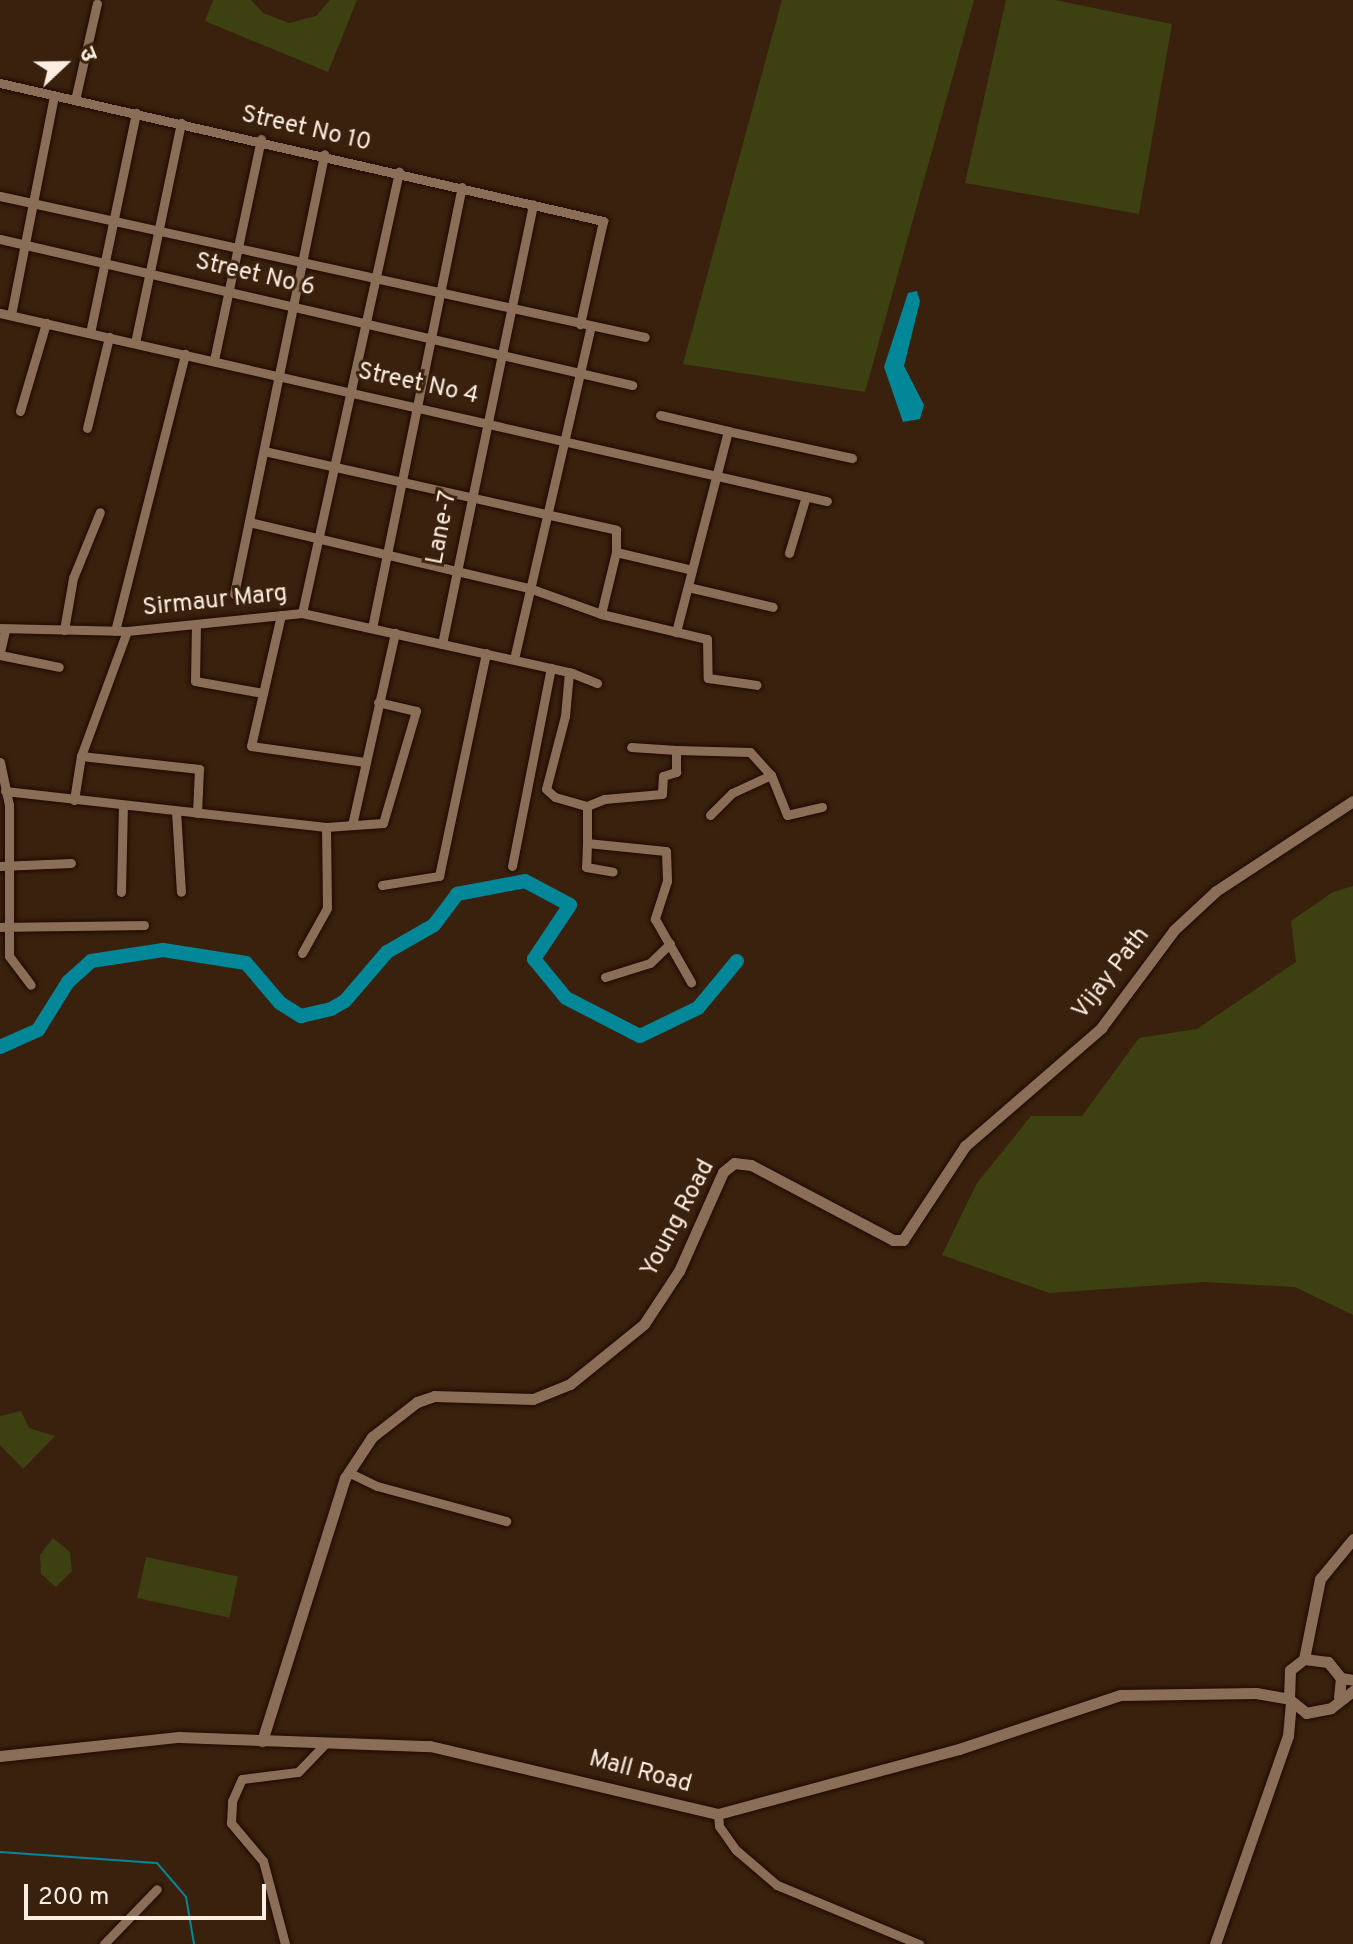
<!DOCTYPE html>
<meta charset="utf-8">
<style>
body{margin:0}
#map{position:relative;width:1353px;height:1944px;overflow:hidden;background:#39210d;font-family:Overpass,"Noto Sans Devanagari",sans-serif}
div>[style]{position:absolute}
.green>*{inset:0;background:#3d4010;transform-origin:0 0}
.water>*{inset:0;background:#018798}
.stream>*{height:2px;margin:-1px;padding:0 1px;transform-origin:1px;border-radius:1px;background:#018798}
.river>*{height:14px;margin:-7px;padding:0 7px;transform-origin:7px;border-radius:7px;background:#018798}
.roads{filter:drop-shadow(0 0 2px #1f0900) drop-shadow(0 0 2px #1f0900)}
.minor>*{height:9px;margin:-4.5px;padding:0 4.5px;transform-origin:4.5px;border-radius:4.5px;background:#8b6e58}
.tertiary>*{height:11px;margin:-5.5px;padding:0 5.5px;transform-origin:5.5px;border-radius:5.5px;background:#8b6e58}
span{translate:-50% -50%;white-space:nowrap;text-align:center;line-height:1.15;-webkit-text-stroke:6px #39210d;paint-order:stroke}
.street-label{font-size:24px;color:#feede1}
.north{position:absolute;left:24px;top:24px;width:80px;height:80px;-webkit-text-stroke:6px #39210d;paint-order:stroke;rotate:68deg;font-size:22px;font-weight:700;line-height:32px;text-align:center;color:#feede1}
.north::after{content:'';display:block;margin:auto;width:28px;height:36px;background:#feede1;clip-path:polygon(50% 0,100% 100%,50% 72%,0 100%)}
.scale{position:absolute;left:24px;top:1884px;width:242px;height:36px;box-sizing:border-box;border:4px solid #feede1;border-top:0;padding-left:10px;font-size:24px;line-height:28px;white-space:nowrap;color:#feede1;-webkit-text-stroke:6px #39210d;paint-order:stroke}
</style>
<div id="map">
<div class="green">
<div style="clip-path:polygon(213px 0,251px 0,263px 13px,289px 23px,316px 16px,330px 0,357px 0,328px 72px,205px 21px)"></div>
<div style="clip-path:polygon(782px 0,974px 0,865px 392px,683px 364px)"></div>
<div style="clip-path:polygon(1006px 0,1055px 0,1172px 24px,1139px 214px,965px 183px)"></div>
<div style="clip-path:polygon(1353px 886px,1353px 1315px,1295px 1287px,1205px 1282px,1049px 1293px,942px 1255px,977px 1183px,1031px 1116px,1082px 1116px,1139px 1038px,1197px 1029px,1296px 962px,1291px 921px,1333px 892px)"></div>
<div style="clip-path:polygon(21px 1411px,29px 1428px,55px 1436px,23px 1469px,0 1445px,0 1416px)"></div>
<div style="clip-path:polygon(53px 1538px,70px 1552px,72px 1571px,56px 1587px,41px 1574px,40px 1555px)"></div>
<div style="left:146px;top:1557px;width:94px;height:42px;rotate:12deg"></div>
</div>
<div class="water">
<div style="clip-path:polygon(917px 291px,920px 301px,904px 366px,924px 405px,920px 419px,903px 422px,884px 367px,908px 293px)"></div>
</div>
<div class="stream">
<div style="left:0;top:1852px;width:157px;rotate:4deg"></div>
<div style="left:157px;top:1863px;width:45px;rotate:49.5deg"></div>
<div style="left:186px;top:1897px;width:48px;rotate:80.3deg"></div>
</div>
<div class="river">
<div style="left:0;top:1047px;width:42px;rotate:-24.1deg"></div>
<div style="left:38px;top:1030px;width:57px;rotate:-58deg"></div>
<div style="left:68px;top:982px;width:31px;rotate:-42deg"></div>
<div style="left:91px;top:961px;width:73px;rotate:-8.7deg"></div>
<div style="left:163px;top:950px;width:84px;rotate:8.9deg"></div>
<div style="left:246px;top:963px;width:52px;rotate:49.6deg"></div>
<div style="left:280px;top:1003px;width:25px;rotate:32deg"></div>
<div style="left:301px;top:1016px;width:31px;rotate:-13deg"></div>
<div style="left:331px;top:1009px;width:16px;rotate:-30deg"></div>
<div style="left:345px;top:1001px;width:65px;rotate:-49.4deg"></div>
<div style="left:387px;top:952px;width:54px;rotate:-29.9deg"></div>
<div style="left:434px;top:925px;width:39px;rotate:-53deg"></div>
<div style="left:457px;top:894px;width:69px;rotate:-10.8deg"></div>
<div style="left:525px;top:881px;width:51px;rotate:28.1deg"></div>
<div style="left:570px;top:905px;width:65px;rotate:123.7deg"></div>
<div style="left:534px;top:959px;width:50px;rotate:50.6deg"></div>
<div style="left:566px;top:998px;width:83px;rotate:27.2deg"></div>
<div style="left:640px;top:1036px;width:64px;rotate:-25.8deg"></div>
<div style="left:698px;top:1008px;width:61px;rotate:-50.3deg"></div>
</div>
<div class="roads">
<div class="minor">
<div style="left:0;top:83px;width:619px;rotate:12.89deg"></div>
<div style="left:603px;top:221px;width:106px;rotate:102.6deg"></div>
<div style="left:75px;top:100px;width:99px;rotate:-77.2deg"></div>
<div style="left:0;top:196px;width:660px;rotate:12.33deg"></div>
<div style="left:0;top:239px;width:649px;rotate:13.01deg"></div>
<div style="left:0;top:313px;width:848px;rotate:12.81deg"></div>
<div style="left:11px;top:315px;width:223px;rotate:-78.9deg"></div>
<div style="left:90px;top:333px;width:225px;rotate:-78.2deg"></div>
<div style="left:135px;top:343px;width:225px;rotate:-78.2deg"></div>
<div style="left:214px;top:360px;width:226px;rotate:-78deg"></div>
<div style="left:20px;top:411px;width:92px;rotate:-73.5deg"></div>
<div style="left:660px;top:415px;width:70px;rotate:13.2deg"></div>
<div style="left:728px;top:431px;width:208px;rotate:104.5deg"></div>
<div style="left:87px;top:428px;width:94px;rotate:-76.4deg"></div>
<div style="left:728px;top:431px;width:127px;rotate:12.3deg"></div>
<div style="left:264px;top:451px;width:361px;rotate:12.6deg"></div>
<div style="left:616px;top:530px;width:22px;rotate:90deg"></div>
<div style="left:616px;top:552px;width:78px;rotate:13.3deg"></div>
<div style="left:249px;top:522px;width:291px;rotate:13.3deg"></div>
<div style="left:532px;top:589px;width:73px;rotate:19.9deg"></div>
<div style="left:601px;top:614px;width:109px;rotate:13.3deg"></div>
<div style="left:707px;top:639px;width:39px;rotate:89deg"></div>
<div style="left:708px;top:678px;width:49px;rotate:8.1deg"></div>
<div style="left:789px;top:553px;width:59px;rotate:-73.4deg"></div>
<div style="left:688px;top:587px;width:87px;rotate:13.2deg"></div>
<div style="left:234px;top:594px;width:449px;rotate:-78.4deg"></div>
<div style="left:302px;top:613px;width:452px;rotate:-77.6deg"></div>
<div style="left:601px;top:614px;width:64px;rotate:-76.4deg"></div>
<div style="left:281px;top:615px;width:134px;rotate:102.9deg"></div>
<div style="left:251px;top:746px;width:115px;rotate:8deg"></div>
<div style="left:196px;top:624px;width:57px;rotate:91deg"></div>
<div style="left:195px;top:681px;width:69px;rotate:10deg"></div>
<div style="left:0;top:628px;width:127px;rotate:1.4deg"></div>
<div style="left:127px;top:631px;width:176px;rotate:-5.9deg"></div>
<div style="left:302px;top:613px;width:277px;rotate:12.5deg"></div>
<div style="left:572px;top:673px;width:27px;rotate:22deg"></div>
<div style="left:372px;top:628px;width:450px;rotate:-78.5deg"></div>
<div style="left:64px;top:630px;width:53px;rotate:-80.2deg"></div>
<div style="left:73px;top:578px;width:71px;rotate:-67.8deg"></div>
<div style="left:115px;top:631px;width:286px;rotate:-75.8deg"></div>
<div style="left:442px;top:644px;width:449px;rotate:-78.3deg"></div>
<div style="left:0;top:652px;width:23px;rotate:-77deg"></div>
<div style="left:0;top:655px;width:60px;rotate:11.5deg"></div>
<div style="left:514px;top:659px;width:342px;rotate:-77deg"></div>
<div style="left:569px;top:672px;width:44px;rotate:95.2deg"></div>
<div style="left:565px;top:716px;width:75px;rotate:104.6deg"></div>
<div style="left:546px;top:789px;width:12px;rotate:42deg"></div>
<div style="left:555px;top:797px;width:33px;rotate:16deg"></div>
<div style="left:587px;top:806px;width:37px;rotate:90deg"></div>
<div style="left:587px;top:843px;width:79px;rotate:5.8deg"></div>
<div style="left:666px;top:851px;width:30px;rotate:88deg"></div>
<div style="left:667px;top:881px;width:40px;rotate:108deg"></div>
<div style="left:655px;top:919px;width:73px;rotate:60.3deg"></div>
<div style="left:676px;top:750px;width:74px;rotate:1.5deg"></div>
<div style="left:750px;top:752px;width:31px;rotate:48deg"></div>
<div style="left:771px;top:775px;width:43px;rotate:68.2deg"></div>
<div style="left:787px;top:815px;width:36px;rotate:-13deg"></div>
<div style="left:81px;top:756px;width:119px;rotate:6.3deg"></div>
<div style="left:199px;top:769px;width:44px;rotate:92.6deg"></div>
<div style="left:0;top:762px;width:44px;rotate:78.2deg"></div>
<div style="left:9px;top:805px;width:151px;rotate:90deg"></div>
<div style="left:9px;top:956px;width:36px;rotate:53deg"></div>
<div style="left:5px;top:791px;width:323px;rotate:6.4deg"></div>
<div style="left:326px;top:827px;width:57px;rotate:-4deg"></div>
<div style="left:383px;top:823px;width:117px;rotate:-73.6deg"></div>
<div style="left:416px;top:711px;width:39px;rotate:-167deg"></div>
<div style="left:74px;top:800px;width:45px;rotate:-81deg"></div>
<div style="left:81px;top:756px;width:133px;rotate:-69.8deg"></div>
<div style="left:587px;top:806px;width:18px;rotate:-22deg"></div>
<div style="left:604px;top:799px;width:58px;rotate:-4.9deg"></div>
<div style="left:662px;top:794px;width:18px;rotate:-87deg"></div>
<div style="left:663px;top:776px;width:14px;rotate:-17deg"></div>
<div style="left:676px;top:772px;width:22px;rotate:-90deg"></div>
<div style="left:676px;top:750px;width:45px;rotate:-176.2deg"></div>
<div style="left:176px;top:811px;width:81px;rotate:86.5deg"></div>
<div style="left:710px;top:815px;width:31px;rotate:-45deg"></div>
<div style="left:732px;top:793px;width:43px;rotate:-24.8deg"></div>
<div style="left:352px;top:825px;width:197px;rotate:-77.4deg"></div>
<div style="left:587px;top:843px;width:24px;rotate:92deg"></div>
<div style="left:586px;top:867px;width:27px;rotate:10deg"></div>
<div style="left:0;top:866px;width:71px;rotate:-2.4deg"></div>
<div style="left:512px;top:866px;width:202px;rotate:-78.9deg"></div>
<div style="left:382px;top:885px;width:58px;rotate:-9deg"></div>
<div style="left:439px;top:876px;width:228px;rotate:-78.1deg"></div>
<div style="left:121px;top:892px;width:87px;rotate:-88.7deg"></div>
<div style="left:0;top:927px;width:144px;rotate:-0.8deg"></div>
<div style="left:302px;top:953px;width:51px;rotate:-60.9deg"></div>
<div style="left:327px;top:908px;width:81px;rotate:-90.7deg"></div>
<div style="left:605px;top:977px;width:47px;rotate:-17.3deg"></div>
<div style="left:650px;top:963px;width:28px;rotate:-44deg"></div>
<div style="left:348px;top:1472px;width:32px;rotate:26deg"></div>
<div style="left:377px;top:1486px;width:134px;rotate:15.2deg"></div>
<div style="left:718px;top:1814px;width:12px;rotate:85deg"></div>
<div style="left:719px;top:1826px;width:29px;rotate:55deg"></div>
<div style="left:736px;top:1850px;width:54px;rotate:40.5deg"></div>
<div style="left:777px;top:1885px;width:154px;rotate:22.6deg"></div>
<div style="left:104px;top:1944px;width:76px;rotate:-46.1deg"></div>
<div style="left:285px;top:1944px;width:86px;rotate:-104.8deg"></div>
<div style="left:263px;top:1861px;width:50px;rotate:-130.1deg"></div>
<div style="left:231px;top:1823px;width:22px;rotate:-87deg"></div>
<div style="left:232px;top:1801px;width:24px;rotate:-66deg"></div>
<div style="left:242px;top:1779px;width:56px;rotate:-7.1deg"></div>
<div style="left:298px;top:1772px;width:40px;rotate:-46deg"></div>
</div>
<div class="tertiary">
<div style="left:1304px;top:1659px;width:82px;rotate:-78.7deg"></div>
<div style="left:1320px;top:1579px;width:52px;rotate:-50.5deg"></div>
<div style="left:1341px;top:1678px;width:12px;rotate:9deg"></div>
<div style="left:1339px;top:1697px;width:19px;rotate:-84deg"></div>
<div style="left:1341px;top:1678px;width:21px;rotate:-129deg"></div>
<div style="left:1328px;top:1662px;width:24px;rotate:-173deg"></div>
<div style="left:1304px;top:1659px;width:18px;rotate:142deg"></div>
<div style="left:1290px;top:1670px;width:29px;rotate:92deg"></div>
<div style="left:1289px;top:1699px;width:22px;rotate:39deg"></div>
<div style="left:1306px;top:1713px;width:25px;rotate:-11deg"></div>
<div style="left:1331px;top:1708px;width:28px;rotate:-38deg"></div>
<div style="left:262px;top:1741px;width:276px;rotate:-72.5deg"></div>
<div style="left:345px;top:1478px;width:49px;rotate:-56.6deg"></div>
<div style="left:372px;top:1437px;width:57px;rotate:-37.9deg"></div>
<div style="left:417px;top:1402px;width:18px;rotate:-19deg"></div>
<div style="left:434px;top:1396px;width:99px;rotate:1.7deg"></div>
<div style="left:533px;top:1399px;width:40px;rotate:-22deg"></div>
<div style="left:570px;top:1384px;width:95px;rotate:-39deg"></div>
<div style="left:644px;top:1324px;width:64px;rotate:-56.6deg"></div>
<div style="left:679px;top:1271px;width:108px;rotate:-66deg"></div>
<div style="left:723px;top:1172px;width:14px;rotate:-39deg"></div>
<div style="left:734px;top:1163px;width:17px;rotate:7deg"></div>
<div style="left:751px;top:1165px;width:161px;rotate:27.8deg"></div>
<div style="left:893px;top:1240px;width:10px"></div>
<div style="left:903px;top:1240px;width:113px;rotate:-56.6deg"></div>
<div style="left:965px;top:1146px;width:180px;rotate:-40.9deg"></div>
<div style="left:1101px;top:1028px;width:122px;rotate:-53.3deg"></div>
<div style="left:1174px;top:930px;width:57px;rotate:-42.9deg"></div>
<div style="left:1216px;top:891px;width:164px;rotate:-33.3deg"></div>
<div style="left:0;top:1756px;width:180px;rotate:-6.1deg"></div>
<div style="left:179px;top:1737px;width:251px;rotate:2.1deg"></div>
<div style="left:430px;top:1746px;width:296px;rotate:13.3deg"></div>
<div style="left:718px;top:1814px;width:250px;rotate:-15.1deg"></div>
<div style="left:959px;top:1749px;width:170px;rotate:-18.5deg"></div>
<div style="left:1120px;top:1695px;width:136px;rotate:-0.8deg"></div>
<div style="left:1256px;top:1693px;width:34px;rotate:10deg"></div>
<div style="left:1215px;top:1944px;width:220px;rotate:-70.7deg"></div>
<div style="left:1288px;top:1736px;width:34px;rotate:-85deg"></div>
</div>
</div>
<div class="street-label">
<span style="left:306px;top:130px;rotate:13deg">Street No 10</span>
<span style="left:255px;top:276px;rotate:13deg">Street No 6</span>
<span style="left:418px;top:385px;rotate:12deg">Street No 4</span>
<span style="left:443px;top:528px;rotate:-79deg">Lane-7</span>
<span style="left:215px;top:602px;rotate:-6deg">Sirmaur Marg</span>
<span style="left:1112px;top:974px;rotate:-52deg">Vijay Path</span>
<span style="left:679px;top:1219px;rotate:-62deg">Young Road</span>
<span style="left:640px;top:1773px;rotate:15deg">Mall Road</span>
</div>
<div class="north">उ</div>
<div class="scale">200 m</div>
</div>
